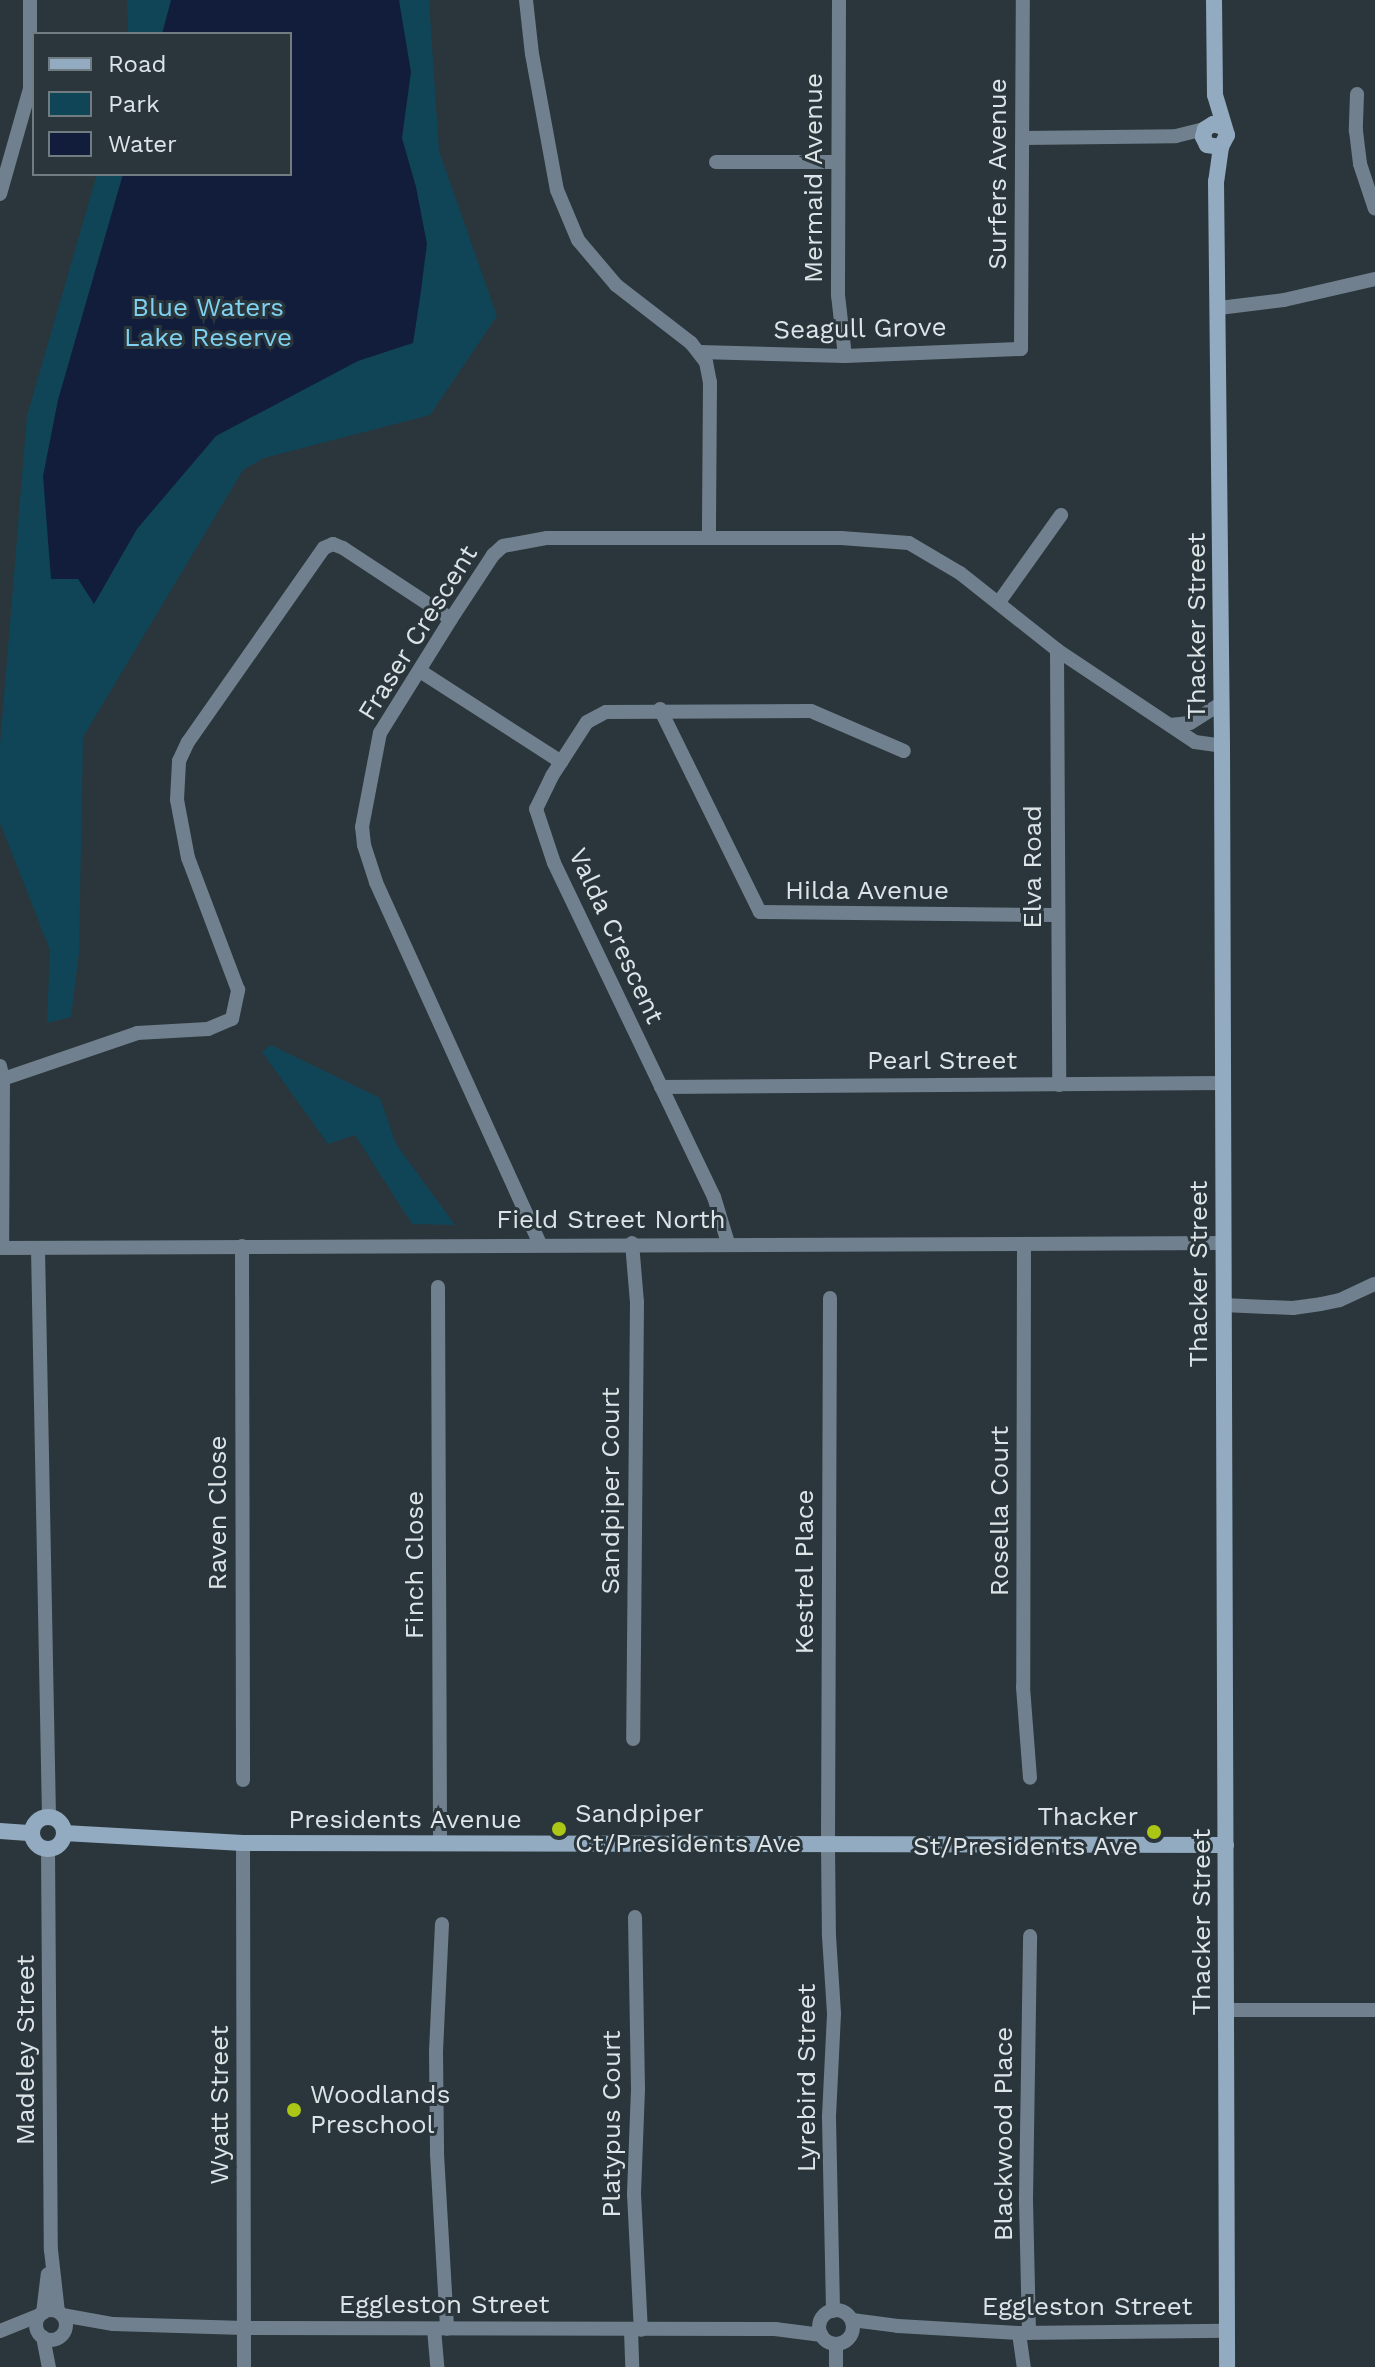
<!DOCTYPE html>
<style>
body{margin:0}
#map{position:relative;width:1375px;height:2367px;overflow:hidden;background:#2a363b;font-family:"Work Sans",sans-serif}
div>[style]{position:absolute}
.green>*{inset:0;background:#104557}
.water>*{inset:0;background:#121d3c}
.street>*{height:14px;margin:-7px;padding:0 7px;transform-origin:7px;border-radius:7px;background:#71808e}
.street>.ring{margin:-7px;padding:0;box-sizing:content-box;background:none;border:14px solid #71808e;border-radius:50%}
.secondary>*{height:16px;margin:-8px;padding:0 8px;transform-origin:8px;border-radius:8px;background:#93abc1}
.secondary>.ring{margin:-8px;padding:0;box-sizing:content-box;background:none;border:16px solid #93abc1;border-radius:50%}
.dots>*{width:22px;height:22px;translate:-50% -50%;box-sizing:border-box;border:4px solid #2a363b;border-radius:50%}
span{translate:-50% -50%;white-space:nowrap;text-align:center;line-height:1.15;-webkit-text-stroke:6px #2a363b;paint-order:stroke}
.street-label{font-size:26px;color:#dce4e7}
.park-label{font-size:26px;color:#7fd1f1}
.poi-label{font-size:26px;color:#dce4e7}
.left{translate:0 -50%;text-align:left}
.right{translate:-100% -50%;text-align:right}
.legend{position:absolute;left:32px;top:32px;width:260px;height:144px;box-sizing:border-box;background:#2a363b;border:2px solid #717c80;margin:0;padding:10px 14px;list-style:none;font-size:24px;color:#dce4e7}
.legend li{display:flex;align-items:center;gap:16px;height:40px}
.legend b{width:40px;border:2px solid #717c80}
</style>
<div id="map">
<div class="green">
<div style="clip-path:polygon(127px 0,429px 0,439px 151px,497px 316px,430px 415px,264px 458px,243px 470px,83px 737px,79px 952px,71px 1017px,47px 1023px,50px 950px,0 823px,0 745px,27px 416px,97px 174px,290px 174px,290px 34px,128px 34px)"></div>
<div style="clip-path:polygon(271px 1045px,380px 1098px,396px 1144px,455px 1225px,412px 1224px,355px 1135px,328px 1144px,262px 1052px)"></div>
</div>
<div class="water">
<div style="clip-path:polygon(171px 0,399px 0,411px 72px,402px 138px,416px 187px,427px 244px,420px 298px,413px 343px,358px 361px,216px 436px,137px 529px,94px 604px,78px 579px,51px 579px,43px 476px,58px 400px,123px 174px,290px 174px,290px 34px,162px 34px)"></div>
</div>
<div class="street">
<div style="left:526px;top:0;width:54px;rotate:83.7deg"></div>
<div style="left:532px;top:54px;width:138px;rotate:79.6deg"></div>
<div style="left:557px;top:190px;width:54px;rotate:67.2deg"></div>
<div style="left:578px;top:240px;width:59px;rotate:49.8deg"></div>
<div style="left:616px;top:285px;width:95px;rotate:37.7deg"></div>
<div style="left:691px;top:343px;width:24px;rotate:52deg"></div>
<div style="left:706px;top:362px;width:20px;rotate:79deg"></div>
<div style="left:710px;top:382px;width:155px;rotate:90.4deg"></div>
<div style="left:839px;top:0;width:295px;rotate:90.2deg"></div>
<div style="left:838px;top:295px;width:61px;rotate:83.5deg"></div>
<div style="left:1357px;top:94px;width:37px;rotate:92deg"></div>
<div style="left:1356px;top:131px;width:33px;rotate:83deg"></div>
<div style="left:1360px;top:164px;width:47px;rotate:71.6deg"></div>
<div style="left:1023px;top:138px;width:153px;rotate:-0.7deg"></div>
<div style="left:1176px;top:136px;width:30px;rotate:-14deg"></div>
<div style="left:716px;top:162px;width:121px"></div>
<div style="left:0;top:194px;width:109px;rotate:-74.1deg"></div>
<div style="left:30px;top:89px;width:89px;rotate:-90deg"></div>
<div style="left:1219px;top:308px;width:65px;rotate:-7deg"></div>
<div style="left:1284px;top:300px;width:93px;rotate:-13deg"></div>
<div style="left:699px;top:352px;width:146px;rotate:1.6deg"></div>
<div style="left:845px;top:356px;width:176px;rotate:-2.3deg"></div>
<div style="left:1021px;top:349px;width:349px;rotate:-89.7deg"></div>
<div style="left:999px;top:602px;width:107px;rotate:-54.5deg"></div>
<div style="left:1057px;top:650px;width:435px;rotate:89.7deg"></div>
<div style="left:420px;top:671px;width:168px;rotate:32.8deg"></div>
<div style="left:660px;top:709px;width:226px;rotate:63.8deg"></div>
<div style="left:760px;top:912px;width:297px;rotate:0.6deg"></div>
<div style="left:1170px;top:725px;width:20px;rotate:-6deg"></div>
<div style="left:1190px;top:723px;width:36px;rotate:-32deg"></div>
<div style="left:0;top:1066px;width:13px;rotate:77deg"></div>
<div style="left:3px;top:1079px;width:169px;rotate:90.3deg"></div>
<div style="left:3px;top:1079px;width:142px;rotate:-18.9deg"></div>
<div style="left:137px;top:1033px;width:71px;rotate:-3.2deg"></div>
<div style="left:208px;top:1029px;width:26px;rotate:-23deg"></div>
<div style="left:232px;top:1019px;width:30px;rotate:-78deg"></div>
<div style="left:238px;top:990px;width:141px;rotate:-110.7deg"></div>
<div style="left:188px;top:858px;width:59px;rotate:-100.7deg"></div>
<div style="left:177px;top:800px;width:39px;rotate:-87deg"></div>
<div style="left:179px;top:761px;width:21px;rotate:-65deg"></div>
<div style="left:188px;top:742px;width:237px;rotate:-55deg"></div>
<div style="left:324px;top:548px;width:10px;rotate:-24deg"></div>
<div style="left:333px;top:544px;width:11px;rotate:22deg"></div>
<div style="left:343px;top:548px;width:129px;rotate:33.3deg"></div>
<div style="left:661px;top:1087px;width:562px;rotate:-0.41deg"></div>
<div style="left:632px;top:1243px;width:59px;rotate:85.2deg"></div>
<div style="left:637px;top:1302px;width:437px;rotate:90.5deg"></div>
<div style="left:728px;top:1243px;width:48px;rotate:-106.9deg"></div>
<div style="left:714px;top:1197px;width:370px;rotate:-115.6deg"></div>
<div style="left:554px;top:863px;width:57px;rotate:-108.4deg"></div>
<div style="left:536px;top:809px;width:37px;rotate:-64deg"></div>
<div style="left:552px;top:776px;width:64px;rotate:-57.1deg"></div>
<div style="left:587px;top:722px;width:21px;rotate:-28deg"></div>
<div style="left:606px;top:712px;width:205px;rotate:-0.3deg"></div>
<div style="left:811px;top:711px;width:101px;rotate:23.3deg"></div>
<div style="left:540px;top:1244px;width:397px;rotate:-114.4deg"></div>
<div style="left:376px;top:882px;width:39px;rotate:-108deg"></div>
<div style="left:364px;top:845px;width:18px;rotate:-96deg"></div>
<div style="left:362px;top:827px;width:96px;rotate:-79.2deg"></div>
<div style="left:380px;top:733px;width:134px;rotate:-58.1deg"></div>
<div style="left:451px;top:619px;width:77px;rotate:-56.7deg"></div>
<div style="left:493px;top:555px;width:13px;rotate:-42deg"></div>
<div style="left:503px;top:546px;width:45px;rotate:-10.3deg"></div>
<div style="left:547px;top:538px;width:294px"></div>
<div style="left:841px;top:538px;width:68px;rotate:4.2deg"></div>
<div style="left:909px;top:543px;width:59px;rotate:30.5deg"></div>
<div style="left:960px;top:573px;width:124px;rotate:38.4deg"></div>
<div style="left:1057px;top:650px;width:166px;rotate:33.7deg"></div>
<div style="left:1195px;top:742px;width:27px;rotate:8deg"></div>
<div style="left:1024px;top:1244px;width:443px;rotate:90.1deg"></div>
<div style="left:1023px;top:1687px;width:91px;rotate:85.6deg"></div>
<div style="left:242px;top:1246px;width:534px;rotate:89.89deg"></div>
<div style="left:0;top:1248px;width:1223px;rotate:-0.23deg"></div>
<div style="left:38px;top:1249px;width:567px;rotate:88.89deg"></div>
<div style="left:438px;top:1287px;width:557px;rotate:89.79deg"></div>
<div style="left:830px;top:1298px;width:548px;rotate:90.21deg"></div>
<div style="left:828px;top:1846px;width:90px;rotate:89.4deg"></div>
<div style="left:829px;top:1936px;width:78px;rotate:86.3deg"></div>
<div style="left:834px;top:2014px;width:104px;rotate:92.8deg"></div>
<div style="left:829px;top:2118px;width:193px;rotate:88.8deg"></div>
<div style="left:1223px;top:1305px;width:70px;rotate:2.5deg"></div>
<div style="left:1293px;top:1308px;width:28px;rotate:-8deg"></div>
<div style="left:1321px;top:1304px;width:19px;rotate:-12deg"></div>
<div style="left:1340px;top:1300px;width:38px;rotate:-25deg"></div>
<div style="left:243px;top:1843px;width:524px;rotate:89.89deg"></div>
<div style="left:48px;top:1849px;width:401px;rotate:89.6deg"></div>
<div style="left:51px;top:2250px;width:62px;rotate:83.6deg"></div>
<div style="left:635px;top:1917px;width:172px;rotate:89deg"></div>
<div style="left:638px;top:2089px;width:105px;rotate:92.2deg"></div>
<div style="left:634px;top:2194px;width:136px;rotate:87.1deg"></div>
<div style="left:442px;top:1924px;width:128px;rotate:92.7deg"></div>
<div style="left:436px;top:2052px;width:102px;rotate:89.4deg"></div>
<div style="left:437px;top:2154px;width:175px;rotate:86.7deg"></div>
<div style="left:1226px;top:2010px;width:149px"></div>
<div class="ring" style="left:36px;top:2310px;width:16px;height:16px"></div>
<div class="ring" style="left:819px;top:2310px;width:20px;height:20px"></div>
<div style="left:43px;top:2313px;width:39px;rotate:-83deg"></div>
<div style="left:62px;top:2315px;width:52px;rotate:10deg"></div>
<div style="left:113px;top:2324px;width:131px;rotate:1.7deg"></div>
<div style="left:244px;top:2328px;width:531px;rotate:0.11deg"></div>
<div style="left:775px;top:2329px;width:47px;rotate:7.3deg"></div>
<div style="left:852px;top:2320px;width:46px;rotate:7.4deg"></div>
<div style="left:898px;top:2326px;width:121px;rotate:3.3deg"></div>
<div style="left:1019px;top:2333px;width:208px;rotate:-0.6deg"></div>
<div style="left:434px;top:2329px;width:38px;rotate:85deg"></div>
<div style="left:631px;top:2330px;width:37px;rotate:88deg"></div>
<div style="left:0;top:2331px;width:43px;rotate:-21.8deg"></div>
<div style="left:1019px;top:2333px;width:34px;rotate:82deg"></div>
<div style="left:1029px;top:2333px;width:135px;rotate:-91.3deg"></div>
<div style="left:1026px;top:2198px;width:262px;rotate:-89.1deg"></div>
<div style="left:43px;top:2337px;width:31px;rotate:79deg"></div>
<div style="left:836px;top:2344px;width:23px;rotate:90deg"></div>
</div>
<div class="secondary">
<div style="left:1214px;top:0;width:95px;rotate:89.4deg"></div>
<div style="left:1215px;top:95px;width:42px;rotate:73.3deg"></div>
<div style="left:1227px;top:135px;width:13px;rotate:117deg"></div>
<div style="left:1221px;top:147px;width:14px;rotate:-172deg"></div>
<div style="left:1207px;top:145px;width:9px;rotate:-117deg"></div>
<div style="left:1203px;top:137px;width:8px;rotate:-76deg"></div>
<div style="left:1205px;top:129px;width:9px;rotate:-32deg"></div>
<div style="left:1213px;top:124px;width:10px;rotate:17deg"></div>
<div style="left:1221px;top:147px;width:34px;rotate:98deg"></div>
<div style="left:1216px;top:181px;width:565px;rotate:89.39deg"></div>
<div style="left:1222px;top:746px;width:1621px;rotate:89.82deg"></div>
<div class="ring" style="left:32px;top:1817px;width:16px;height:16px"></div>
<div style="left:0;top:1831px;width:32px;rotate:4deg"></div>
<div style="left:64px;top:1833px;width:179px;rotate:3.2deg"></div>
<div style="left:243px;top:1843px;width:983px;rotate:0.12deg"></div>
</div>
<div class="dots">
<div style="left:559px;top:1829px;background:#abc614"></div>
<div style="left:1154px;top:1832px;background:#abc614"></div>
<div style="left:294px;top:2110px;background:#abc614"></div>
</div>
<div class="street-label">
<span style="left:998px;top:174px;rotate:-90deg">Surfers Avenue</span>
<span style="left:814px;top:178px;rotate:-90deg">Mermaid Avenue</span>
<span style="left:860px;top:329px;rotate:-1deg">Seagull Grove</span>
<span style="left:1197px;top:626px;rotate:-90deg">Thacker Street</span>
<span style="left:418px;top:633px;rotate:-58deg">Fraser Crescent</span>
<span style="left:1033px;top:867px;rotate:-90deg">Elva Road</span>
<span style="left:867px;top:891px">Hilda Avenue</span>
<span style="left:616px;top:936px;rotate:65deg">Valda Crescent</span>
<span style="left:942px;top:1061px">Pearl Street</span>
<span style="left:611px;top:1220px">Field Street North</span>
<span style="left:1199px;top:1274px;rotate:-90deg">Thacker Street</span>
<span style="left:611px;top:1491px;rotate:-90deg">Sandpiper Court</span>
<span style="left:1000px;top:1511px;rotate:-90deg">Rosella Court</span>
<span style="left:218px;top:1513px;rotate:-90deg">Raven Close</span>
<span style="left:415px;top:1565px;rotate:-90deg">Finch Close</span>
<span style="left:805px;top:1572px;rotate:-90deg">Kestrel Place</span>
<span style="left:405px;top:1820px">Presidents Avenue</span>
<span style="left:1202px;top:1922px;rotate:-90deg">Thacker Street</span>
<span style="left:26px;top:2050px;rotate:-90deg">Madeley Street</span>
<span style="left:807px;top:2078px;rotate:-90deg">Lyrebird Street</span>
<span style="left:220px;top:2105px;rotate:-90deg">Wyatt Street</span>
<span style="left:612px;top:2124px;rotate:-90deg">Platypus Court</span>
<span style="left:1004px;top:2134px;rotate:-90deg">Blackwood Place</span>
<span style="left:444px;top:2305px">Eggleston Street</span>
<span style="left:1087px;top:2307px">Eggleston Street</span>
</div>
<div class="park-label">
<span style="left:208px;top:323px">Blue Waters<br>Lake Reserve</span>
</div>
<div class="poi-label">
<span class="left" style="left:575px;top:1829px">Sandpiper<br>Ct/Presidents Ave</span>
<span class="right" style="left:1138px;top:1832px">Thacker<br>St/Presidents Ave</span>
<span class="left" style="left:310px;top:2110px">Woodlands<br>Preschool</span>
</div>
<ul class="legend">
<li><b style="height:10px;background:#93abc1"></b>Road</li>
<li><b style="height:22px;background:#104557"></b>Park</li>
<li><b style="height:22px;background:#121d3c"></b>Water</li>
</ul>
</div>
